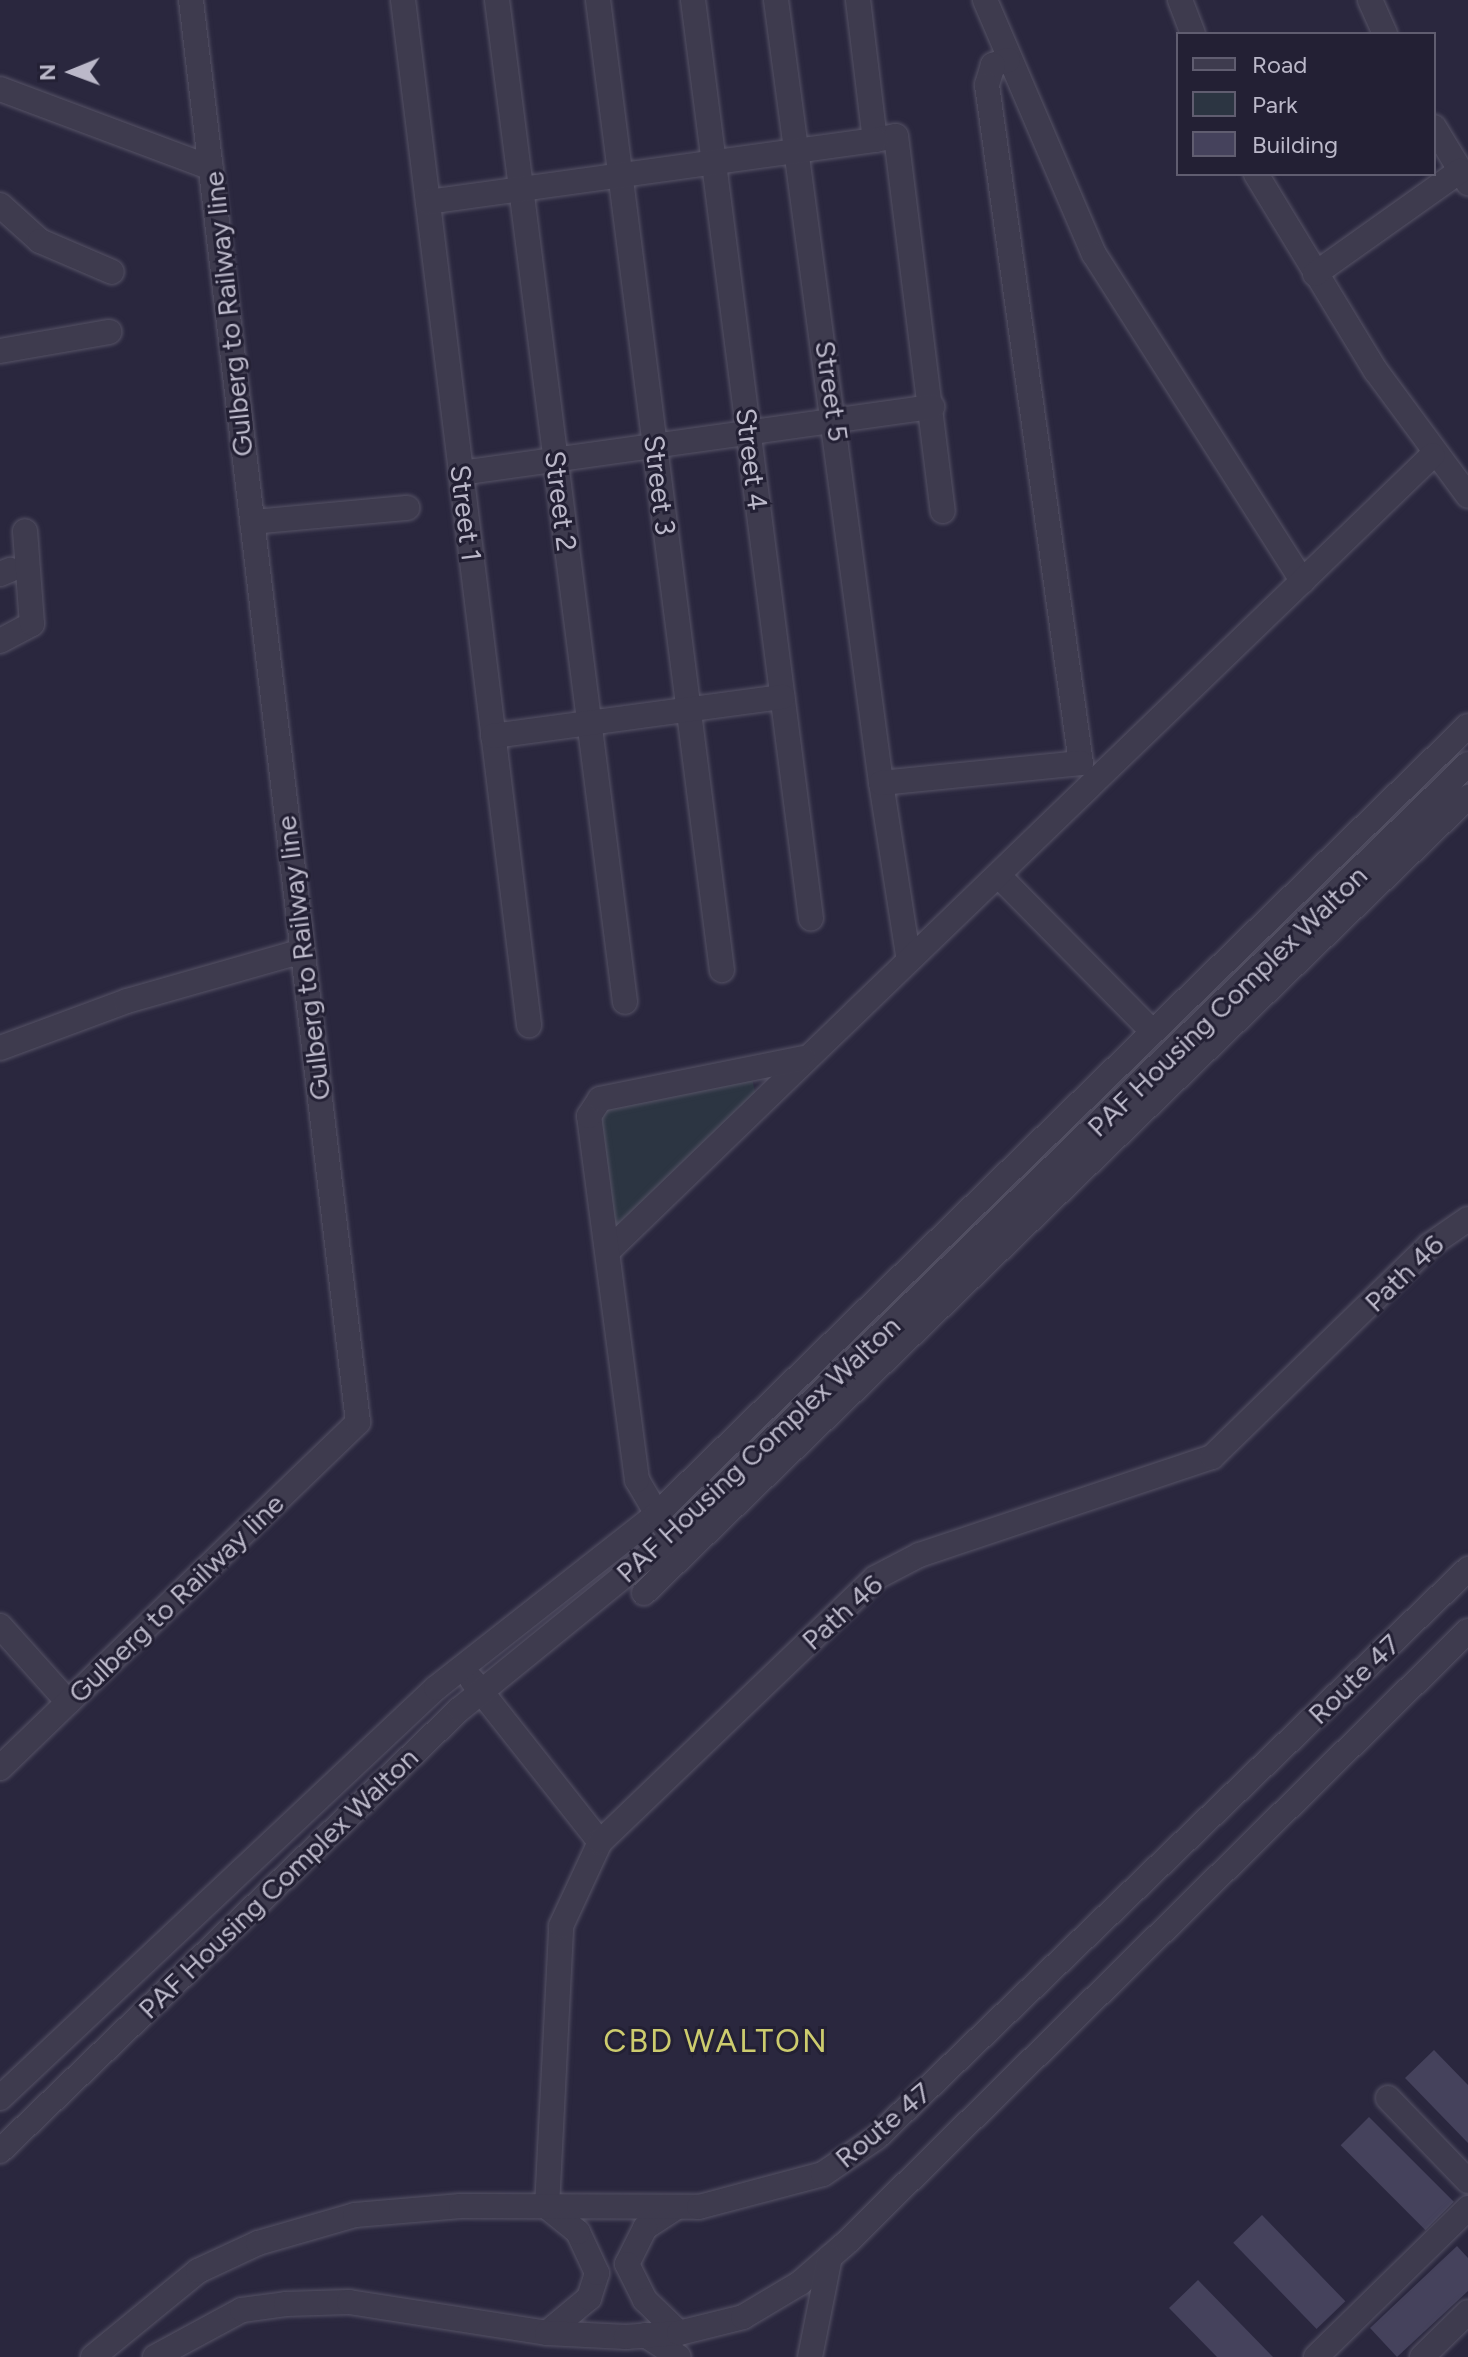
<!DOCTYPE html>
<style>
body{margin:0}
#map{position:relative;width:1468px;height:2357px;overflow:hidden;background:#2a273e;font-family:Figtree,sans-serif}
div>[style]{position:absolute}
.green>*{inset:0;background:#2c3542}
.building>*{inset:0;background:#45425c;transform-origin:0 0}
.roads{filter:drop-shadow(0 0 2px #565366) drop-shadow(0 0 2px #565366)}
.minor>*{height:24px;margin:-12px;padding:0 12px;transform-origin:12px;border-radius:12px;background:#3e3b4e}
span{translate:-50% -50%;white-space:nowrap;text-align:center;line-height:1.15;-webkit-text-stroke:6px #232034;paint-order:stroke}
.street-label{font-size:28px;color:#bbb8c9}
.quarter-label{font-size:32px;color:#cdcc6e;letter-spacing:2px}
.legend{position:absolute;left:1176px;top:32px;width:260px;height:144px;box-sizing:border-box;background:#232034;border:2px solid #605d70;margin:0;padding:10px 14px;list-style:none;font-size:24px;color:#bbb8c9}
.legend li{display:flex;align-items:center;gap:16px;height:40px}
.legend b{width:40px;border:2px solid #605d70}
.north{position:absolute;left:32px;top:32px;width:80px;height:80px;-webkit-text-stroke:6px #232034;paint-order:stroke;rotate:269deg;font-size:22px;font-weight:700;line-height:32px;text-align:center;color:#bbb8c9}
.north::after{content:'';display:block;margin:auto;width:28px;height:36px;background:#bbb8c9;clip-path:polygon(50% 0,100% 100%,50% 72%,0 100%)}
</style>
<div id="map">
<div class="green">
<div style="clip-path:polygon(751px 1074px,756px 1096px,613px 1235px,599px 1110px)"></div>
</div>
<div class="building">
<div style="clip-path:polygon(1434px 2050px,1468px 2085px,1468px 2143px,1405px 2078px)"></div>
<div style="left:1369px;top:2117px;width:120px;height:40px;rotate:45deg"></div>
<div style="left:1262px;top:2215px;width:120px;height:40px;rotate:46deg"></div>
<div style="clip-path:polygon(1457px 2246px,1468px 2258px,1468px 2291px,1397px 2357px,1370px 2328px)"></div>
<div style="clip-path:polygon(1198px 2280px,1273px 2357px,1217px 2357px,1169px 2308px)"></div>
</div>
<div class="roads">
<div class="minor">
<div style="left:403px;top:0;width:1033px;rotate:82.99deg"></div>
<div style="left:497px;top:0;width:1010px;rotate:82.72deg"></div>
<div style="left:598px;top:0;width:978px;rotate:82.72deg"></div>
<div style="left:693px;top:0;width:926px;rotate:82.68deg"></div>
<div style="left:776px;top:0;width:790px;rotate:82.36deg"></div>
<div style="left:858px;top:0;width:141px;rotate:83.1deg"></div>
<div style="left:875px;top:140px;width:21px;rotate:-11deg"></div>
<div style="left:896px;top:136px;width:378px;rotate:82.9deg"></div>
<div style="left:985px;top:0;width:276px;rotate:66.8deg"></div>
<div style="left:1094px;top:254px;width:388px;rotate:57.5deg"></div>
<div style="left:1180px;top:0;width:36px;rotate:69deg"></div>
<div style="left:1370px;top:0;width:37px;rotate:66deg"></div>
<div style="left:1008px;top:60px;width:16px;rotate:162deg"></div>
<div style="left:993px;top:65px;width:21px;rotate:107deg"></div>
<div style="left:987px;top:85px;width:684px;rotate:82.11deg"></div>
<div style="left:0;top:89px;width:225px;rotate:20.5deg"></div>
<div style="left:1434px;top:127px;width:66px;rotate:58.7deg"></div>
<div style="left:1256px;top:174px;width:231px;rotate:58.7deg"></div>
<div style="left:1376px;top:371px;width:155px;rotate:53.6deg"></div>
<div style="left:428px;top:202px;width:451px;rotate:-7.9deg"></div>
<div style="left:0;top:205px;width:54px;rotate:42deg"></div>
<div style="left:40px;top:241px;width:78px;rotate:23.3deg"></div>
<div style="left:1315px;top:274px;width:178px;rotate:-35.4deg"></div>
<div style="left:0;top:351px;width:111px;rotate:-9.9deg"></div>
<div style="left:461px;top:473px;width:476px;rotate:-8deg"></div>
<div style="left:252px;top:522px;width:156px;rotate:-5.2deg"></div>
<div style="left:0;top:574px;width:11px;rotate:-22deg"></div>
<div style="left:0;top:641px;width:36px;rotate:-28deg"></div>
<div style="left:32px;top:624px;width:93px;rotate:-94.3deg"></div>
<div style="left:493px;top:736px;width:292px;rotate:-7.7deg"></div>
<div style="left:1000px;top:877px;width:214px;rotate:45.4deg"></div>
<div style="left:908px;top:955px;width:174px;rotate:-98.9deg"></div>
<div style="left:881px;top:783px;width:201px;rotate:-5.7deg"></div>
<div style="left:0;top:1048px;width:135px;rotate:-20.3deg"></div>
<div style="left:127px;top:1001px;width:182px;rotate:-15.9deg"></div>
<div style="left:608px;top:1251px;width:1146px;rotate:-43.98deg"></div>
<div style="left:664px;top:1526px;width:53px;rotate:-120.4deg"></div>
<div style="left:637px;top:1480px;width:367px;rotate:-97.5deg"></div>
<div style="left:589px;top:1116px;width:20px;rotate:-57deg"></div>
<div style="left:600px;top:1099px;width:207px;rotate:-11.4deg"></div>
<div style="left:644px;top:1593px;width:1146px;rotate:-44.01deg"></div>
<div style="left:0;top:1626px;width:102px;rotate:48.2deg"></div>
<div style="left:472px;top:1680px;width:206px;rotate:51.7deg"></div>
<div style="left:0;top:1768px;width:498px;rotate:-44deg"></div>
<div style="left:358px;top:1422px;width:1432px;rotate:-96.7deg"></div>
<div style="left:0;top:2098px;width:598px;rotate:-43.24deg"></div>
<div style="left:436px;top:1688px;width:280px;rotate:-38.2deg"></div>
<div style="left:656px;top:1515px;width:1132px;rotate:-44.18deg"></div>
<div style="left:1388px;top:2098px;width:115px;rotate:46.1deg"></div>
<div style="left:0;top:2151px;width:638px;rotate:-43.86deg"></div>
<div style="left:460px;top:1709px;width:274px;rotate:-39.1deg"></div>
<div style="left:673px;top:1536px;width:1108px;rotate:-44.16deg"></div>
<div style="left:677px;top:2207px;width:38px;rotate:147deg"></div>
<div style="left:645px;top:2228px;width:40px;rotate:116.6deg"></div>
<div style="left:627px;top:2264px;width:40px;rotate:63.4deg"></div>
<div style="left:645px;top:2300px;width:47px;rotate:44.1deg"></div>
<div style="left:547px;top:2333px;width:55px;rotate:-39.8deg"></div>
<div style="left:589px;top:2298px;width:26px;rotate:-72deg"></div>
<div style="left:597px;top:2273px;width:45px;rotate:-114.9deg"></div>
<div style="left:578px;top:2232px;width:40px;rotate:-141deg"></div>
<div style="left:547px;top:2207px;width:281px;rotate:-87.1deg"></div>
<div style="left:561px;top:1926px;width:93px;rotate:-65.1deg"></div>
<div style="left:600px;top:1842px;width:381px;rotate:-43.8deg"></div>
<div style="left:875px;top:1578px;width:50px;rotate:-27.6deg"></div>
<div style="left:919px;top:1555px;width:309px;rotate:-18.5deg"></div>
<div style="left:1212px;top:1457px;width:304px;rotate:-44.2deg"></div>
<div style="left:1430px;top:1245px;width:46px;rotate:-34.4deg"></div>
<div style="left:645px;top:2335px;width:40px;rotate:32.9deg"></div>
<div style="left:93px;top:2357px;width:136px;rotate:-39.3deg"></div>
<div style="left:198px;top:2271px;width:66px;rotate:-25deg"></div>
<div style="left:258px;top:2243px;width:101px;rotate:-16.1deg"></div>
<div style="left:355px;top:2215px;width:106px;rotate:-4.9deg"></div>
<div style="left:461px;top:2206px;width:238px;rotate:0.2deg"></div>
<div style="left:699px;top:2207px;width:128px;rotate:-14.9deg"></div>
<div style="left:823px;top:2174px;width:65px;rotate:-34.4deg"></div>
<div style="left:877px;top:2137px;width:820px;rotate:-43.86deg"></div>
<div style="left:155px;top:2357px;width:99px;rotate:-28.4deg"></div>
<div style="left:242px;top:2310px;width:44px;rotate:-7.8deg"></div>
<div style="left:286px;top:2304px;width:63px;rotate:-1.8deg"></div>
<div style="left:349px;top:2302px;width:200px;rotate:8.9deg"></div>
<div style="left:547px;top:2333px;width:79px;rotate:2.9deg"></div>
<div style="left:626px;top:2337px;width:53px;rotate:-4.3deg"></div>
<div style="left:679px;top:2333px;width:66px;rotate:-14deg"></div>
<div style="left:743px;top:2317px;width:66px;rotate:-30.8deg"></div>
<div style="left:800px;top:2283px;width:60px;rotate:-40.9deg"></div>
<div style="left:845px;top:2244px;width:874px;rotate:-44.54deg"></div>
<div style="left:810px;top:2357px;width:102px;rotate:-78.7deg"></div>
<div style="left:1316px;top:2357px;width:213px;rotate:-44.4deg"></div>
<div style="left:1422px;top:2357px;width:64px;rotate:-44.4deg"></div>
</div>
</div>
<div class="street-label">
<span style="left:228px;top:314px;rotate:-96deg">Gulberg to Railway line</span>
<span style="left:832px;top:391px;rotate:82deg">Street 5</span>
<span style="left:752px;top:459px;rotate:83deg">Street 4</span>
<span style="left:660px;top:485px;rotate:83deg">Street 3</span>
<span style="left:561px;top:501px;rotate:83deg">Street 2</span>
<span style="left:466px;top:513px;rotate:83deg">Street 1</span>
<span style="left:303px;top:958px;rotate:-97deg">Gulberg to Railway line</span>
<span style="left:1227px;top:1001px;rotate:-44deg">PAF Housing Complex Walton</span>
<span style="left:1404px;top:1273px;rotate:-44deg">Path 46</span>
<span style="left:758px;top:1449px;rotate:-43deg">PAF Housing Complex Walton</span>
<span style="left:176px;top:1598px;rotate:-44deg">Gulberg to Railway line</span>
<span style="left:842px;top:1612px;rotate:-42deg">Path 46</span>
<span style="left:1354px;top:1679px;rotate:-44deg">Route 47</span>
<span style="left:278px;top:1883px;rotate:-44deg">PAF Housing Complex Walton</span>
<span style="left:883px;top:2125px;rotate:-40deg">Route 47</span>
</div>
<div class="quarter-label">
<span style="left:716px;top:2041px">CBD WALTON</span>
</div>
<ul class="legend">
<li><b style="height:10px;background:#3e3b4e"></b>Road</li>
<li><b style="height:22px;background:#2c3542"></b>Park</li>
<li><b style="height:22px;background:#45425c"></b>Building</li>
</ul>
<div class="north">N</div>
</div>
